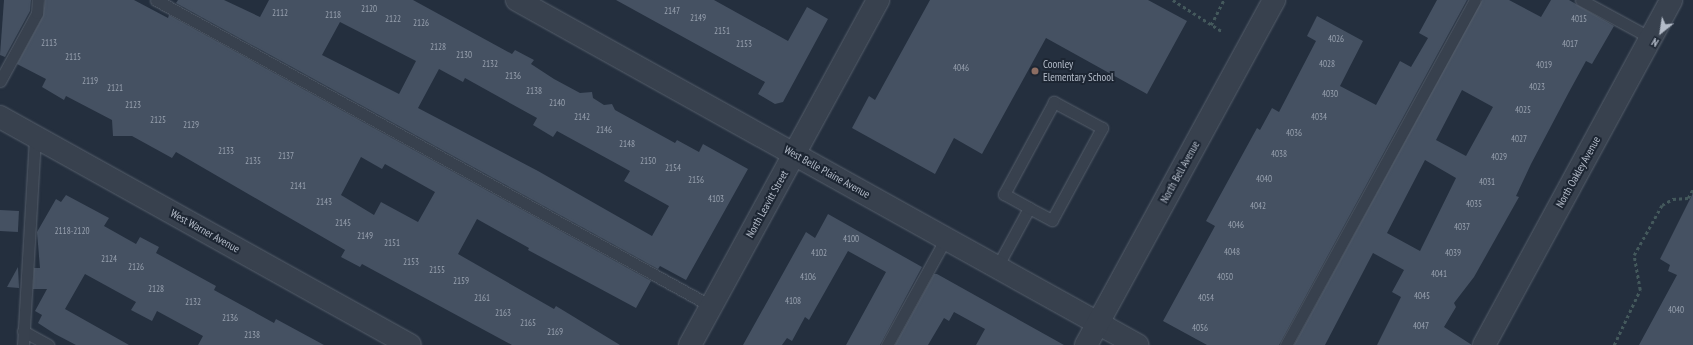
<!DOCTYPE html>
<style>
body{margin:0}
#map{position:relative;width:1693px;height:345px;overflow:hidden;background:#242f3e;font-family:"PT Sans Narrow",sans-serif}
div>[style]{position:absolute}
.building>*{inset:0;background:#455162;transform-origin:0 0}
.path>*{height:2.5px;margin-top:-1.25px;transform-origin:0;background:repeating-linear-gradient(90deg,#44595c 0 3px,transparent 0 6px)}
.roads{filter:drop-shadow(0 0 1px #565f6c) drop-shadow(0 0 1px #565f6c)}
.lane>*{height:11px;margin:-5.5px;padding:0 5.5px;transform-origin:5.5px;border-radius:5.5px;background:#38414e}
.street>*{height:22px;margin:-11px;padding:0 11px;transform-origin:11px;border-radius:11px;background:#38414e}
.dots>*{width:11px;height:11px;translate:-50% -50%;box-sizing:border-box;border:2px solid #1d2633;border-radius:50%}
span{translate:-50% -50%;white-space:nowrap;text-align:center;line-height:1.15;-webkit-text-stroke:4px #1d2633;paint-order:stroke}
.number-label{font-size:9px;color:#98a1af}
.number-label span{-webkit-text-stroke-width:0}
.poi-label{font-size:11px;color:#b4bcc9}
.left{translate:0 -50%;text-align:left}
.street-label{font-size:11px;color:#b4bcc9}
.north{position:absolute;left:1641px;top:12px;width:40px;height:40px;-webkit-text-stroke:3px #1d2633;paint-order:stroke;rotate:210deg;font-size:11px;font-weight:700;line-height:16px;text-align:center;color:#b4bcc9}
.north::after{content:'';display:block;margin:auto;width:14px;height:18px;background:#b4bcc9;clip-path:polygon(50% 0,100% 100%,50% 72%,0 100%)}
</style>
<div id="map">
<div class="building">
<div style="clip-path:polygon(4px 0,31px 0,30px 11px,5px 57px,0 55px)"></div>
<div style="clip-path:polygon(evenodd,45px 0,134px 0,168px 18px,169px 15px,651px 281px,636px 308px,528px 250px,529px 248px,477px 219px,458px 254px,554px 309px,556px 306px,620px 345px,512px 345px,362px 264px,360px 267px,341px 257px,345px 250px,176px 152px,172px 158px,132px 136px,113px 136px,112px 120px,66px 96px,64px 100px,42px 87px,46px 79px,17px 64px,43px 16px,45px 0,361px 157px,382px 169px,385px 164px,435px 192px,418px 222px,381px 202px,374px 215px,341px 195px,361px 157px)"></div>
<div style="clip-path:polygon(evenodd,178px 0,224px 0,260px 17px,269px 0,413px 0,512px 54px,515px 50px,534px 60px,531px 64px,554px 79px,580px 93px,592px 92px,593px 98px,604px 105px,612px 104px,615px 110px,675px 143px,677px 140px,699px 152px,703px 144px,748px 169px,686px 280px,660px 266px,658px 269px,176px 3px,178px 0,340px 22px,416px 61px,399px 94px,322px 55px,340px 22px,178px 0,439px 69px,463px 82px,465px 78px,537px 118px,533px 125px,553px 137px,557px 131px,630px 171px,624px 181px,669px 206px,652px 236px,538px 171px,418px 108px,439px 69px)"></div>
<div style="clip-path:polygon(616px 0,714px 0,788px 41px,807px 7px,828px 19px,783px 102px,775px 104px,758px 94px,765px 82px)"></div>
<div style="clip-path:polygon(930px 0,1148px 0,1187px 21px,1147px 94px,1046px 38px,982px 154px,954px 138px,935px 174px,852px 128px,869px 96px,875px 100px)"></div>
<div style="clip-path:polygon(1437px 0,1467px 0,1279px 345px,1207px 345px,1163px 321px,1215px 226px,1206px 221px,1257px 128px,1260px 130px,1272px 108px,1279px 112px,1316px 41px,1307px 36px,1317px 16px,1363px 41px,1340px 86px,1376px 105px,1400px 61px,1411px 67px,1428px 38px,1419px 33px)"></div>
<div style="clip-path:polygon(evenodd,1482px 0,1509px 0,1541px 17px,1551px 0,1569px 0,1614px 26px,1592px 64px,1586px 61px,1569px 92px,1531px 164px,1516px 196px,1519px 197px,1474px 277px,1454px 303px,1456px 307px,1444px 327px,1472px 345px,1377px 345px,1401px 297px,1392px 292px,1404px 270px,1373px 253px,1325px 345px,1294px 345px,1482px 0,1462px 90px,1493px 107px,1466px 156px,1436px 140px,1462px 90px,1482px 0,1425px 160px,1456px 178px,1420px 251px,1387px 233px,1425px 160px)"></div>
<div style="clip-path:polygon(1693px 193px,1693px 345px,1639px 345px,1677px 275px,1668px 271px,1670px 265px,1660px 259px)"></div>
<div style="clip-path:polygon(66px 195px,109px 218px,104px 226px,136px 244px,140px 237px,159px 247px,156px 253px,216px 286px,214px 290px,274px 323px,276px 319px,324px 345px,198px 345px,203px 336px,157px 311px,152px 321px,131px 310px,136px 302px,85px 274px,65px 309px,129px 345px,76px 345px,55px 334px,38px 323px,42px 315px,35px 311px,47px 289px,33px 289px,34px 268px,40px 268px,37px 232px,56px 199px,61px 202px)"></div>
<div style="left:0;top:210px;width:19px;height:21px;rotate:3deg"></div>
<div style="clip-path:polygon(828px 214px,922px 267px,880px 345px,846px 345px,886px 272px,848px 251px,809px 320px,805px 317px,792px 341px,787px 338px,782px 345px,743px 345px,806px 232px,815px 238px)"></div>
<div style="clip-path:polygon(18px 267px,19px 288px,7px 287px)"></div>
<div style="clip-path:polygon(934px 274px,937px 274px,1064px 345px,976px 345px,985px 329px,954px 312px,949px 321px,944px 318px,928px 345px,895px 345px)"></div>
</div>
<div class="path">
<div style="left:1173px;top:0;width:59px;rotate:32.6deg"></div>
<div style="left:1211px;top:25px;width:28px;rotate:-63deg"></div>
<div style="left:1614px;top:345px;width:61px;rotate:-64.7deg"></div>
<div style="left:1640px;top:290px;width:36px;rotate:-100deg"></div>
<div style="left:1634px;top:255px;width:57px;rotate:-60.8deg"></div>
<div style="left:1662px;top:205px;width:13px;rotate:-29deg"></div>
<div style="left:1673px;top:199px;width:15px;rotate:-4deg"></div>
<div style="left:1688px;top:198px;width:10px;rotate:-61deg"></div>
</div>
<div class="roads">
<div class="lane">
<div style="left:156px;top:0;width:634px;rotate:28.87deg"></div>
<div style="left:1581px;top:0;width:80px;rotate:28.5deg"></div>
<div style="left:0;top:81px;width:77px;rotate:-61.4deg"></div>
<div style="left:37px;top:13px;width:13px;rotate:-86deg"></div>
<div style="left:997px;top:267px;width:67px;rotate:-61.5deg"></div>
<div style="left:1029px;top:208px;width:26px;rotate:28deg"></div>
<div style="left:1052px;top:220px;width:105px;rotate:-61.5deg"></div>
<div style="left:1102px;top:128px;width:55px;rotate:-151.6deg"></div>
<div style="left:1054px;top:102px;width:105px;rotate:118.5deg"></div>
<div style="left:1004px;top:194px;width:29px;rotate:29deg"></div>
<div style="left:23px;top:331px;width:29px;rotate:29deg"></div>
<div style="left:23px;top:345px;width:209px;rotate:-86.7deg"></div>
<div style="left:887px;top:345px;width:122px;rotate:-61.1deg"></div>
<div style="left:1286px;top:345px;width:393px;rotate:-61.3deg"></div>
</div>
<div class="street">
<div style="left:517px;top:0;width:710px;rotate:29.09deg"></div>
<div style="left:0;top:117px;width:469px;rotate:29.1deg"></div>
<div style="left:690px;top:345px;width:393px;rotate:-61.4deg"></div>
<div style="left:1086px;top:345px;width:393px;rotate:-61.4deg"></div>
<div style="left:1484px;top:345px;width:392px;rotate:-61.5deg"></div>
</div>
</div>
<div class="dots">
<div style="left:1035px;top:71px;background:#8d6e63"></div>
</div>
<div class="number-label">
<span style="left:369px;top:9px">2120</span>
<span style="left:672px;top:11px">2147</span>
<span style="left:280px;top:13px">2112</span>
<span style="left:333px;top:15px">2118</span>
<span style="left:698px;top:18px">2149</span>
<span style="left:393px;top:19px">2122</span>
<span style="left:1579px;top:19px">4015</span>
<span style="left:421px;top:23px">2126</span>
<span style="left:722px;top:31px">2151</span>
<span style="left:1336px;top:39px">4026</span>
<span style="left:49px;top:43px">2113</span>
<span style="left:744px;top:44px">2153</span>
<span style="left:1570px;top:44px">4017</span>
<span style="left:438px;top:47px">2128</span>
<span style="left:464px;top:55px">2130</span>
<span style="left:73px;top:57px">2115</span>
<span style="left:490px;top:64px">2132</span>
<span style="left:1327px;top:64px">4028</span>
<span style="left:1544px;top:65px">4019</span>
<span style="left:961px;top:68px">4046</span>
<span style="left:513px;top:76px">2136</span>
<span style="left:90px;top:81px">2119</span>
<span style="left:1537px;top:87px">4023</span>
<span style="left:115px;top:88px">2121</span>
<span style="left:534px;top:91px">2138</span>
<span style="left:1330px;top:94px">4030</span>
<span style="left:557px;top:103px">2140</span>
<span style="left:133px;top:105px">2123</span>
<span style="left:1523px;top:110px">4025</span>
<span style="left:582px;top:117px">2142</span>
<span style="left:1319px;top:117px">4034</span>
<span style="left:158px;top:120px">2125</span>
<span style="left:191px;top:125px">2129</span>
<span style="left:604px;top:130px">2146</span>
<span style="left:1294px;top:133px">4036</span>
<span style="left:1519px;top:139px">4027</span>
<span style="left:627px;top:144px">2148</span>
<span style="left:226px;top:151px">2133</span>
<span style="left:1279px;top:154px">4038</span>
<span style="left:286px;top:156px">2137</span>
<span style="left:1499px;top:157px">4029</span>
<span style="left:253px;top:161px">2135</span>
<span style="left:648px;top:161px">2150</span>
<span style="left:673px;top:168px">2154</span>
<span style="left:1264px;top:179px">4040</span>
<span style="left:696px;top:180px">2156</span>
<span style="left:1487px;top:182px">4031</span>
<span style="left:298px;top:186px">2141</span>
<span style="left:716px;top:199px">4103</span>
<span style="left:324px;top:202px">2143</span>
<span style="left:1474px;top:204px">4035</span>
<span style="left:1258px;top:206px">4042</span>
<span style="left:343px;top:223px">2145</span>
<span style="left:1236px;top:225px">4046</span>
<span style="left:1462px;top:227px">4037</span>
<span style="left:72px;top:231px">2118-2120</span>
<span style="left:365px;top:236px">2149</span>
<span style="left:851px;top:239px">4100</span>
<span style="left:392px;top:243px">2151</span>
<span style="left:1232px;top:252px">4048</span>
<span style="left:819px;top:253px">4102</span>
<span style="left:1453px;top:253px">4039</span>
<span style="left:109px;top:259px">2124</span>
<span style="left:411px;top:262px">2153</span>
<span style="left:136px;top:267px">2126</span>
<span style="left:437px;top:270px">2155</span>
<span style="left:1439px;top:274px">4041</span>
<span style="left:808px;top:277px">4106</span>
<span style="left:1225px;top:277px">4050</span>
<span style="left:461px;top:281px">2159</span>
<span style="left:156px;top:289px">2128</span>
<span style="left:1422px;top:296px">4045</span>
<span style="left:482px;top:298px">2161</span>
<span style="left:1206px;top:298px">4054</span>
<span style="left:793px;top:301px">4108</span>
<span style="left:193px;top:302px">2132</span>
<span style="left:1676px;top:310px">4040</span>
<span style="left:503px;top:313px">2163</span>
<span style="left:230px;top:318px">2136</span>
<span style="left:528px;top:323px">2165</span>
<span style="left:1421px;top:326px">4047</span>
<span style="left:1200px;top:328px">4056</span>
<span style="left:555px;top:332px">2169</span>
<span style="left:252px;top:335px">2138</span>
</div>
<div class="poi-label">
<span class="left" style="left:1043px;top:71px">Coonley<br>Elementary School</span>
</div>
<div class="street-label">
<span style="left:827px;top:172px;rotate:29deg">West Belle Plaine Avenue</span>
<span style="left:1180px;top:172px;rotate:-61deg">North Bell Avenue</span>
<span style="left:1578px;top:172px;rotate:-61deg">North Oakley Avenue</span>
<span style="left:767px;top:204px;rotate:-61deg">North Leavitt Street</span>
<span style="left:205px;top:231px;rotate:29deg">West Warner Avenue</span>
</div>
<div class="north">N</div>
</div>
